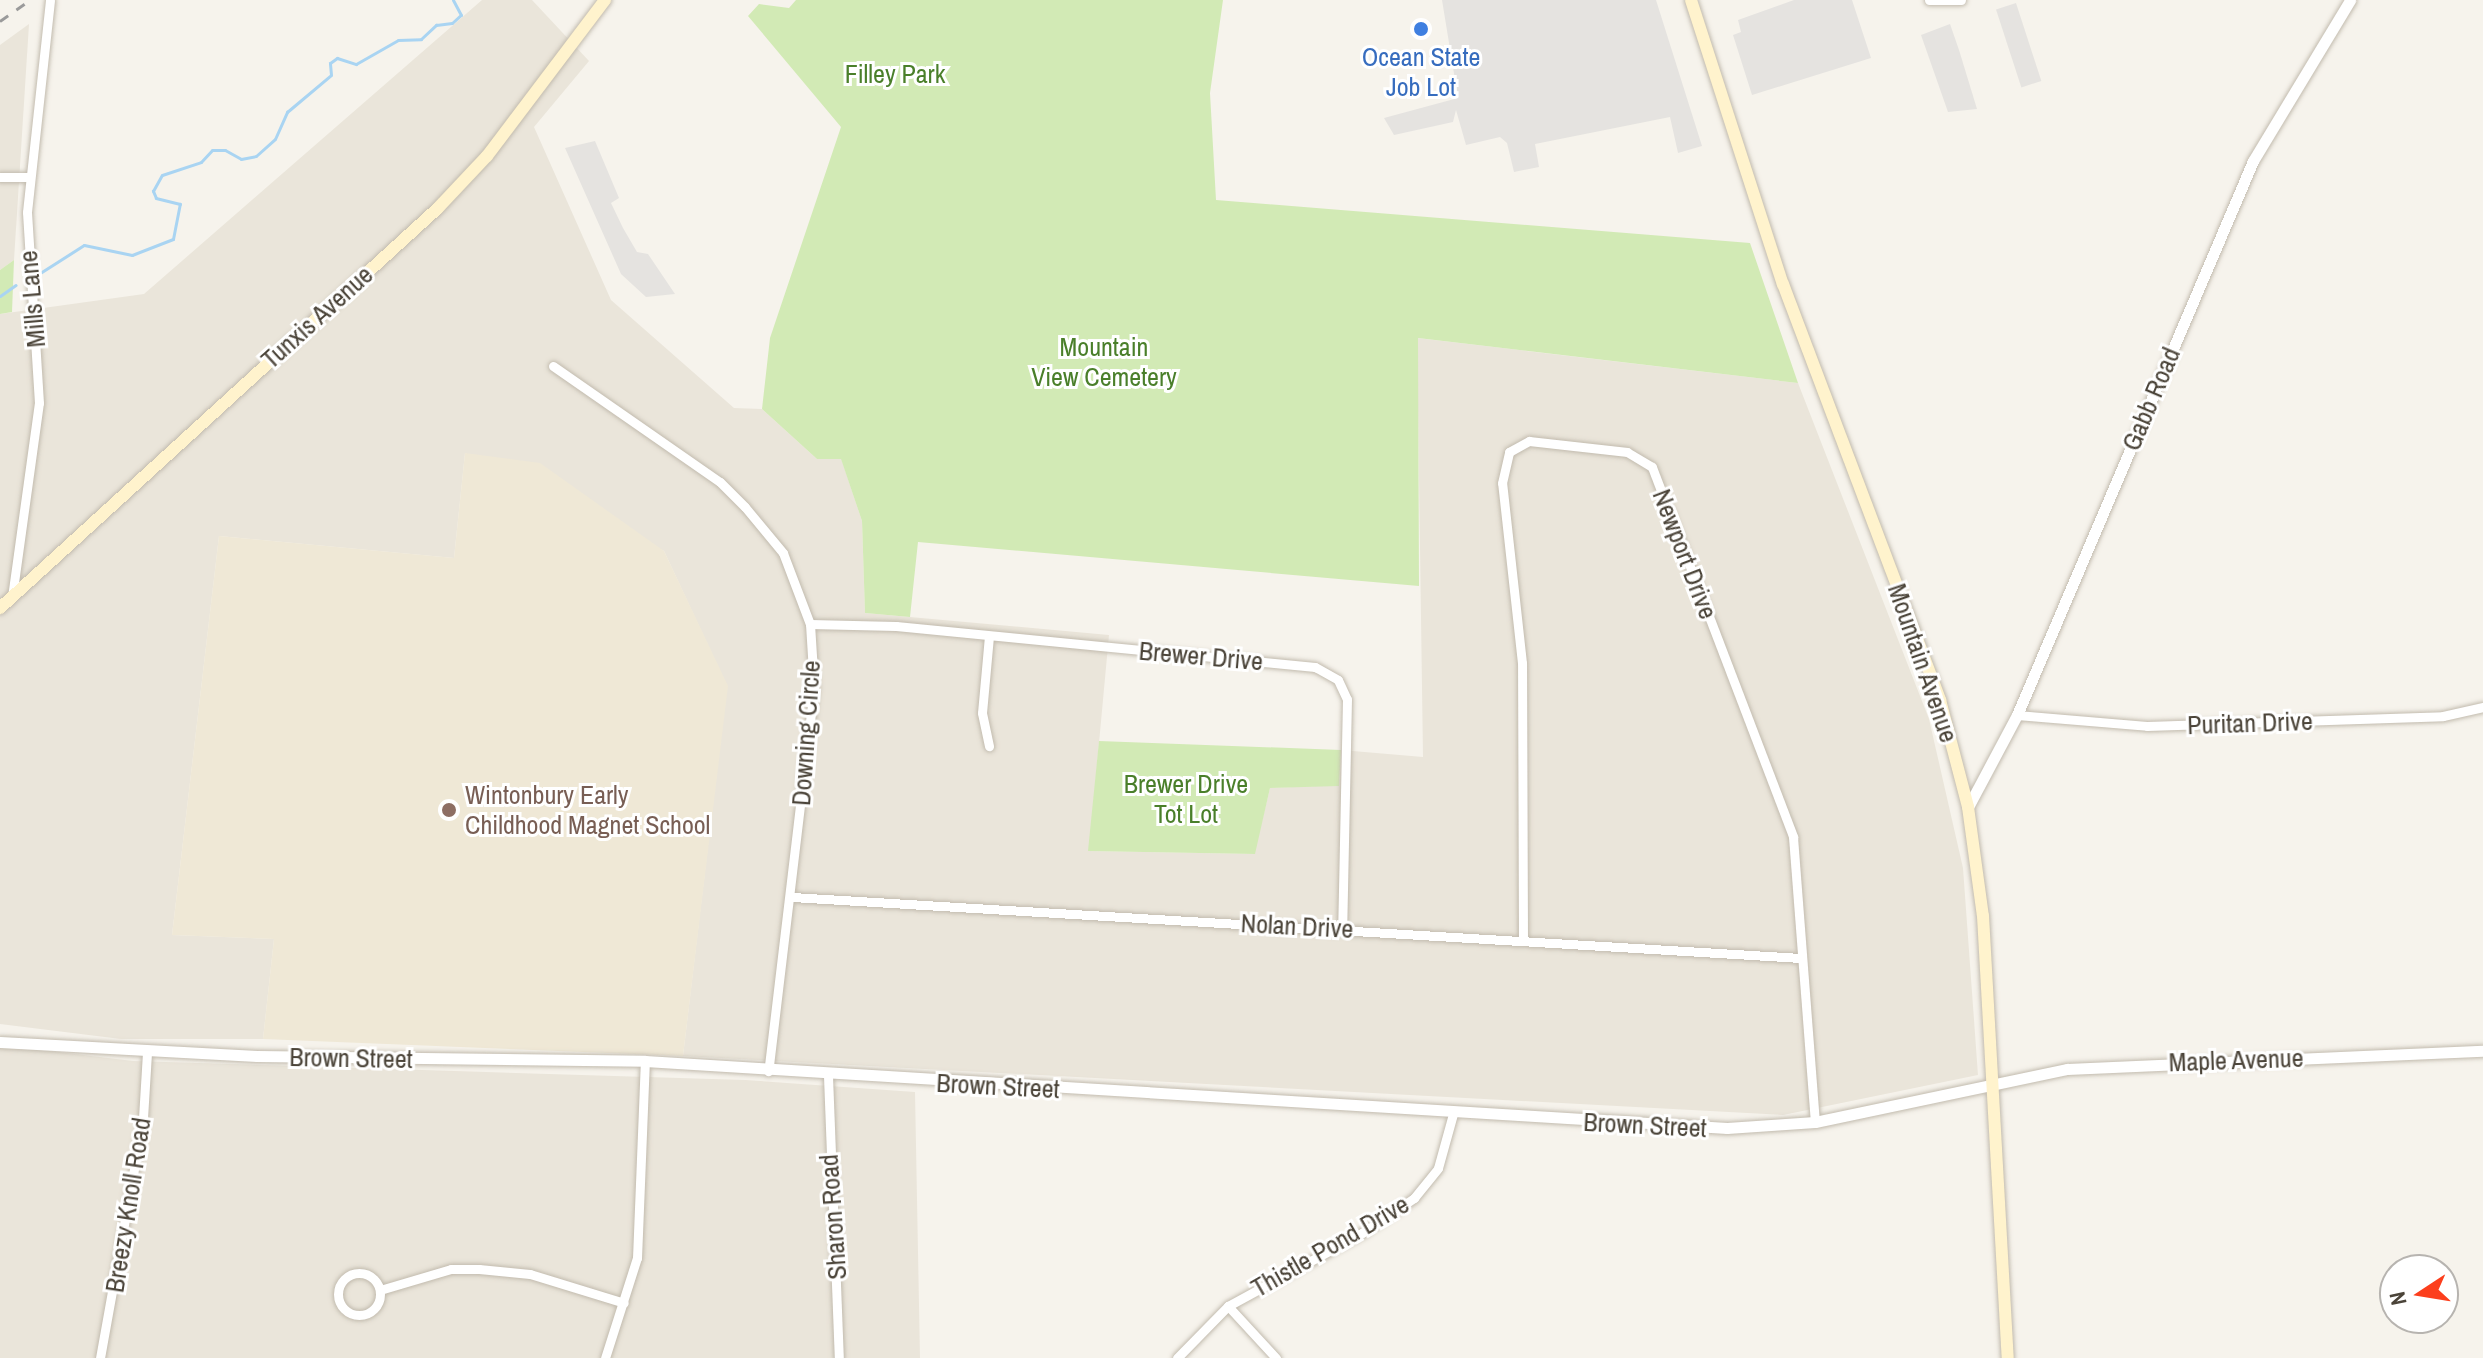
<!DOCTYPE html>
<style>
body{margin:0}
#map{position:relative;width:2483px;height:1358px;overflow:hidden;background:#f6f3ec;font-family:"Archivo Narrow",sans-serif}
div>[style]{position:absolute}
.residential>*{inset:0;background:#eae5da}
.education>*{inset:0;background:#efe8d6}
.green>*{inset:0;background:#d2eab5}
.parking>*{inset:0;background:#e5e3e0;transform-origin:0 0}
.stream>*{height:3px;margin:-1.5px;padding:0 1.5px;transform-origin:1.5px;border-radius:1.5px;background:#a9d4f2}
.roads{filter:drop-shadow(0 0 2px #c2bbae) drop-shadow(0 0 2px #c2bbae)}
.minor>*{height:9px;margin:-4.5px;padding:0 4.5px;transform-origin:4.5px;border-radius:4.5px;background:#fff}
.minor>.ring{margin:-4.5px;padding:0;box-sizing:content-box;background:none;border:9px solid #fff;border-radius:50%}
.tertiary>*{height:11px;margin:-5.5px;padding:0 5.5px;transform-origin:5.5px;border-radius:5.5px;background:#fff}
.secondary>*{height:12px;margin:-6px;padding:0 6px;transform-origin:6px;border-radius:6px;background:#fff3cd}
.rail>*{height:3px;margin-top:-1.5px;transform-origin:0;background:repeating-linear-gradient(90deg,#9a9a9a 0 10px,transparent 0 20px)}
.dots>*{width:22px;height:22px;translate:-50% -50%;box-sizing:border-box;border:4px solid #fff;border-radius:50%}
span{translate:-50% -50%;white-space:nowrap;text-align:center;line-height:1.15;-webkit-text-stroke:6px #fff;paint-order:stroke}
.shop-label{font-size:26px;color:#366cbe}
.park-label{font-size:26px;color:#4a7f2a}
.street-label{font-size:26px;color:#4b4439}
.education-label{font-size:26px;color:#785e54}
.left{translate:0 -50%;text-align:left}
.north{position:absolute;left:2379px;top:1254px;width:80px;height:80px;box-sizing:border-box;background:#fff;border:2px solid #b7b4b0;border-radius:50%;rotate:258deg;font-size:22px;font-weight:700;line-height:32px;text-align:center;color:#4b4439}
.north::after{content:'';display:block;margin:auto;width:28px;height:36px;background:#fc3f1d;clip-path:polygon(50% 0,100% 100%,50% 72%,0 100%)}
</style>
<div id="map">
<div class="residential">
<div style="clip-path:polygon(482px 0,532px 0,589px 61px,534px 127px,611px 300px,734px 408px,762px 409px,817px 459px,841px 458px,862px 521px,865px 613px,1109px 635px,1089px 851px,1254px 854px,1270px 788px,1339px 785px,1341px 750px,1423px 757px,1417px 338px,1798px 383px,1929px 719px,1963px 868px,1978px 1075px,1783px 1115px,683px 1056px,727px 686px,664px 551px,465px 453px,454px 558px,219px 536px,172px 935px,274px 939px,263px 1039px,121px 1039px,0 1024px,0 314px,144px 294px)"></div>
<div style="clip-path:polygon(29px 24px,14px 260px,0 270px,0 45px)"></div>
<div style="clip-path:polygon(0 1045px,133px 1061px,745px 1080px,915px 1092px,920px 1358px,0 1358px)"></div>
</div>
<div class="education">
<div style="clip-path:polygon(465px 453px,540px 463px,664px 551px,728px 686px,683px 1056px,263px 1039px,274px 939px,172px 935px,219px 536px,454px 558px)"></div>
</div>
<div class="green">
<div style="clip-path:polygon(796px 0,1223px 0,1210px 93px,1216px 200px,1750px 243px,1798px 383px,1418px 338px,1419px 586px,918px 542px,910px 617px,865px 613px,862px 521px,841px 459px,817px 459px,762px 409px,770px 338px,841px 127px,748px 16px,759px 4px,789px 8px)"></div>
<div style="clip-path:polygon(14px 260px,12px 312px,0 314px,0 270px)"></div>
<div style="clip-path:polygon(1099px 741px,1341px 750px,1339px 786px,1270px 788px,1255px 854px,1088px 851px)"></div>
</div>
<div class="parking">
<div style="clip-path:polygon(1442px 0,1656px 0,1702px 146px,1678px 153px,1670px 117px,1535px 144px,1539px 167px,1514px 172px,1507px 143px,1500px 137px,1466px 145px,1456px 110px,1453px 122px,1394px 135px,1384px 118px,1458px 98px)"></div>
<div style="clip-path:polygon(1794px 0,1852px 0,1871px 58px,1752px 95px,1733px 35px,1741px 32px,1738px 20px)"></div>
<div style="left:2016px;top:3px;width:82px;height:21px;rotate:72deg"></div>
<div style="clip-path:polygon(1950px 24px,1959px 50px,1977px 109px,1948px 112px,1921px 35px)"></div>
<div style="clip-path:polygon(595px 141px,619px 198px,611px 203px,623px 228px,637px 252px,648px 254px,675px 294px,646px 297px,621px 274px,565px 148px)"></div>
</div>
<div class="stream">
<div style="left:40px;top:273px;width:52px;rotate:-32.5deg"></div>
<div style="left:84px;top:245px;width:49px;rotate:11.8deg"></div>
<div style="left:132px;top:255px;width:44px;rotate:-21.3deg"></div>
<div style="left:173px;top:239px;width:36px;rotate:-79deg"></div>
<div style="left:180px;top:204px;width:25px;rotate:-166deg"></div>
<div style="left:156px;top:198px;width:8px;rotate:-113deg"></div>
<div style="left:153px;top:191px;width:18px;rotate:-61deg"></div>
<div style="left:162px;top:175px;width:41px;rotate:-18.4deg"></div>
<div style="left:201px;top:162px;width:16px;rotate:-47deg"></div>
<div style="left:212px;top:150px;width:13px"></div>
<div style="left:225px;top:150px;width:18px;rotate:29deg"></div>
<div style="left:241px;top:159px;width:15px;rotate:-11deg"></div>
<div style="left:256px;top:156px;width:25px;rotate:-42deg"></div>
<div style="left:275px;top:139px;width:30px;rotate:-66deg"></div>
<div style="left:287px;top:112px;width:57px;rotate:-40.1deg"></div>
<div style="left:331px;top:75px;width:12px;rotate:-95deg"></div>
<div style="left:330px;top:63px;width:9px;rotate:-36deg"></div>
<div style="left:337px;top:58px;width:20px;rotate:18deg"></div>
<div style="left:356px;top:64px;width:48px;rotate:-29.7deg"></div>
<div style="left:398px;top:40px;width:23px;rotate:-2deg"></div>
<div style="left:421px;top:39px;width:21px;rotate:-43deg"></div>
<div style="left:436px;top:25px;width:16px;rotate:-7deg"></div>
<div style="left:452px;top:23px;width:12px;rotate:-42deg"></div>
<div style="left:461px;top:15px;width:17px;rotate:-118deg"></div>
<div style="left:0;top:296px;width:19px;rotate:-35deg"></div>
</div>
<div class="roads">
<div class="minor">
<div style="left:1929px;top:0;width:32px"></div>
<div style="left:0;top:177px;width:29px"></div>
<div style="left:553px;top:366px;width:203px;rotate:34.8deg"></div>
<div style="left:720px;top:482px;width:35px;rotate:45deg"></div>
<div style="left:745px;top:507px;width:60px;rotate:50.4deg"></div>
<div style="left:783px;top:553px;width:76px;rotate:69.2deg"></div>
<div style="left:810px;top:624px;width:64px;rotate:86.4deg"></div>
<div style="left:814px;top:688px;width:386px;rotate:96.8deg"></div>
<div style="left:12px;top:597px;width:196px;rotate:-82.1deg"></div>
<div style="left:39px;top:403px;width:191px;rotate:-93.6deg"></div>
<div style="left:27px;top:212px;width:213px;rotate:-83.8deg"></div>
<div style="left:810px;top:624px;width:86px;rotate:1.3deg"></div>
<div style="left:896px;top:626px;width:421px;rotate:5.6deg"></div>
<div style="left:1315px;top:667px;width:26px;rotate:29deg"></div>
<div style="left:1338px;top:680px;width:21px;rotate:65deg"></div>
<div style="left:1347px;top:699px;width:230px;rotate:91.2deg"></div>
<div style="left:989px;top:636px;width:77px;rotate:95.2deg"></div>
<div style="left:982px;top:713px;width:34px;rotate:78deg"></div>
<div style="left:2017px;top:715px;width:130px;rotate:4.8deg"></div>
<div style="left:2147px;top:726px;width:296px;rotate:-1.9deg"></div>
<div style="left:2443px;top:716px;width:41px;rotate:-12.7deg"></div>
<div style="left:792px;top:897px;width:1012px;rotate:3.46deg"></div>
<div style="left:1523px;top:939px;width:276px;rotate:-90.2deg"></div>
<div style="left:1522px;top:663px;width:181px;rotate:-96.3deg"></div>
<div style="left:1502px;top:483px;width:32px;rotate:-77deg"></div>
<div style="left:1509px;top:452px;width:23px;rotate:-29deg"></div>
<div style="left:1529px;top:441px;width:99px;rotate:6.4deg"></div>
<div style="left:1627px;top:452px;width:29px;rotate:31deg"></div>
<div style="left:1652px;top:467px;width:396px;rotate:69.1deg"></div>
<div style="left:1793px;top:837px;width:286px;rotate:85.6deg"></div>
<div style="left:828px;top:1076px;width:282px;rotate:87.8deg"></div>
<div class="ring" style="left:338px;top:1273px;width:33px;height:33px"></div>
<div style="left:380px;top:1290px;width:74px;rotate:-16.5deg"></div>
<div style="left:451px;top:1269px;width:28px"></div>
<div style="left:479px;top:1269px;width:51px;rotate:5.6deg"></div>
<div style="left:530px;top:1274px;width:98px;rotate:17.1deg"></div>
<div style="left:1228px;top:1306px;width:71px;rotate:47.3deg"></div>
<div style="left:100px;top:1358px;width:244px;rotate:-79.8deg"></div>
<div style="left:143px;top:1118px;width:66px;rotate:-86.5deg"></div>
<div style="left:605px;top:1358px;width:105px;rotate:-72.3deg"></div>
<div style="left:637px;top:1258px;width:197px;rotate:-87.7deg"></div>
<div style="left:1177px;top:1358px;width:73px;rotate:-45.6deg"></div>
<div style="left:1228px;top:1306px;width:153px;rotate:-28.6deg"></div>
<div style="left:1362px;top:1233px;width:63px;rotate:-33.9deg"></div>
<div style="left:1414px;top:1198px;width:38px;rotate:-51deg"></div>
<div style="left:1438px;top:1168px;width:56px;rotate:-74.5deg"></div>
</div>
<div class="tertiary">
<div style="left:1968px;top:807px;width:104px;rotate:-62deg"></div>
<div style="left:2017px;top:715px;width:602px;rotate:-66.93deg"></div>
<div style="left:2253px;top:161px;width:188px;rotate:-58.9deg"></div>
<div style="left:0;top:1042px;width:257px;rotate:3.1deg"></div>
<div style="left:257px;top:1056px;width:388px;rotate:0.7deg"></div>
<div style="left:645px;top:1061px;width:1084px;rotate:3.54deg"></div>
<div style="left:1727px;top:1128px;width:88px;rotate:-3.9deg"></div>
<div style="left:1815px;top:1122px;width:258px;rotate:-11.9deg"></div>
<div style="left:2067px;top:1069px;width:416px;rotate:-2.5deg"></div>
</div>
<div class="secondary">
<div style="left:1691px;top:0;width:299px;rotate:72.1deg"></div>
<div style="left:1783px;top:284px;width:445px;rotate:69.3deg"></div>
<div style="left:1940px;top:700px;width:111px;rotate:75.3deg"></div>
<div style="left:1968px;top:807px;width:110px;rotate:82.2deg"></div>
<div style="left:1983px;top:916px;width:443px;rotate:86.8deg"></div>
<div style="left:0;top:608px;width:593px;rotate:-42.4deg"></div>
<div style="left:438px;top:208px;width:71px;rotate:-46.7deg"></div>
<div style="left:487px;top:156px;width:196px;rotate:-52.9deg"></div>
</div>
</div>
<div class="rail">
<div style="left:0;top:21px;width:37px;rotate:-35deg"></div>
</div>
<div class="dots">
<div style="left:1421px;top:29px;background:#3f7fe0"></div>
<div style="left:449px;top:810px;background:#8d6e63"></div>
</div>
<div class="shop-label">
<span style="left:1421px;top:72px">Ocean State<br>Job Lot</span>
</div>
<div class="park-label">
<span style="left:895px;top:74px">Filley Park</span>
<span style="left:1104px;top:362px">Mountain<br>View Cemetery</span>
<span style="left:1186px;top:799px">Brewer Drive<br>Tot Lot</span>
</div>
<div class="street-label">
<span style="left:32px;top:299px;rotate:-95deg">Mills Lane</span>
<span style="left:317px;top:317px;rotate:-42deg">Tunxis Avenue</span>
<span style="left:2151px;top:399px;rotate:-67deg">Gabb Road</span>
<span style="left:1685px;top:554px;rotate:69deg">Newport Drive</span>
<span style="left:1201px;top:656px;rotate:5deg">Brewer Drive</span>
<span style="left:1923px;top:663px;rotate:71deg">Mountain Avenue</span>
<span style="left:2250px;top:723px;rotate:-2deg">Puritan Drive</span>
<span style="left:806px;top:733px;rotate:-86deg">Downing Circle</span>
<span style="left:1297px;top:926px;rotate:3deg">Nolan Drive</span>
<span style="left:351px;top:1058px;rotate:1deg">Brown Street</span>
<span style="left:2236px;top:1060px;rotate:-2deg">Maple Avenue</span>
<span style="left:998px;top:1086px;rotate:3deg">Brown Street</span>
<span style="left:1645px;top:1125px;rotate:3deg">Brown Street</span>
<span style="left:128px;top:1205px;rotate:-81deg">Breezy Knoll Road</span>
<span style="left:833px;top:1217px;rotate:-94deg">Sharon Road</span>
<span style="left:1330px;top:1246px;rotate:-30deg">Thistle Pond Drive</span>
</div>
<div class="education-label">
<span class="left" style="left:465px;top:810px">Wintonbury Early<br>Childhood Magnet School</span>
</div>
<div class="north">N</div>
</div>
